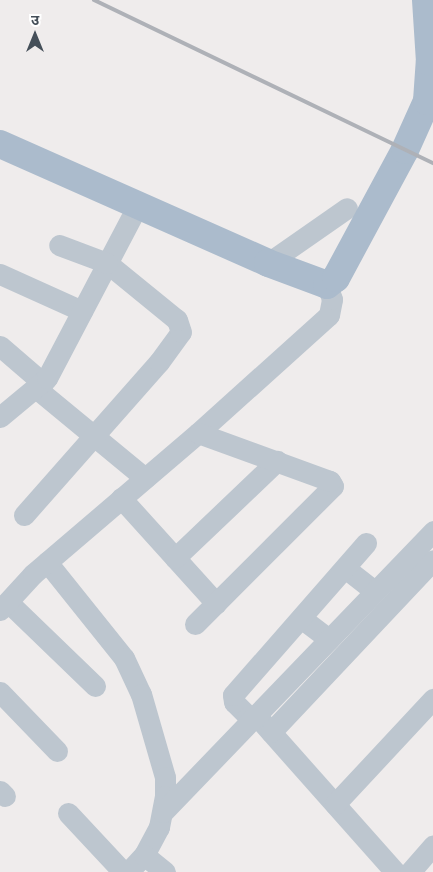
<!DOCTYPE html>
<meta charset="utf-8">
<style>
body{margin:0}
#map{position:relative;width:433px;height:872px;overflow:hidden;background:#efecec;font-family:Mulish,"Noto Sans Devanagari",sans-serif}
div>[style]{position:absolute}
.minor>*{height:21px;margin:-10.5px;padding:0 10.5px;transform-origin:10.5px;border-radius:10.5px;background:#bdc6cf}
.major>*{height:28px;margin:-14px;padding:0 14px;transform-origin:14px;border-radius:14px;background:#abbbcc}
.rail>*{height:4px;margin:-2px;padding:0 2px;transform-origin:2px;border-radius:2px;background:#aeb1b7}
span{translate:-50% -50%;white-space:nowrap;text-align:center;line-height:1.15;-webkit-text-stroke:5px #fff;paint-order:stroke}
.north{position:absolute;left:10px;top:10px;width:50px;height:50px;-webkit-text-stroke:4px #fff;paint-order:stroke;rotate:0deg;font-size:14px;font-weight:700;line-height:20px;text-align:center;color:#454f59}
.north::after{content:'';display:block;margin:auto;width:18px;height:22px;background:#454f59;clip-path:polygon(50% 0,100% 100%,50% 72%,0 100%)}
</style>
<div id="map">
<div class="minor">
<div style="left:268px;top:263px;width:96px;rotate:-34.8deg"></div>
<div style="left:0;top:274px;width:90px;rotate:24.3deg"></div>
<div style="left:0;top:346px;width:57px;rotate:40.7deg"></div>
<div style="left:37px;top:389px;width:140px;rotate:39.5deg"></div>
<div style="left:0;top:417px;width:61px;rotate:-39.7deg"></div>
<div style="left:47px;top:378px;width:195px;rotate:-62.3deg"></div>
<div style="left:121px;top:498px;width:142px;rotate:47.9deg"></div>
<div style="left:24px;top:515px;width:204px;rotate:-48.6deg"></div>
<div style="left:159px;top:362px;width:37px;rotate:-54deg"></div>
<div style="left:181px;top:332px;width:13px;rotate:-108deg"></div>
<div style="left:177px;top:320px;width:90px;rotate:-140.8deg"></div>
<div style="left:107px;top:263px;width:51px;rotate:-159.4deg"></div>
<div style="left:175px;top:558px;width:141px;rotate:-43.6deg"></div>
<div style="left:47px;top:562px;width:123px;rotate:51.3deg"></div>
<div style="left:124px;top:658px;width:40px;rotate:65deg"></div>
<div style="left:141px;top:694px;width:86px;rotate:73.9deg"></div>
<div style="left:165px;top:777px;width:19px;rotate:90deg"></div>
<div style="left:165px;top:796px;width:32px;rotate:101deg"></div>
<div style="left:159px;top:827px;width:32px;rotate:118deg"></div>
<div style="left:144px;top:855px;width:23px;rotate:133deg"></div>
<div style="left:345px;top:568px;width:37px;rotate:38deg"></div>
<div style="left:8px;top:602px;width:121px;rotate:44deg"></div>
<div style="left:0;top:610px;width:49px;rotate:-47.5deg"></div>
<div style="left:33px;top:574px;width:217px;rotate:-40.5deg"></div>
<div style="left:198px;top:433px;width:176px;rotate:-42deg"></div>
<div style="left:329px;top:315px;width:16px;rotate:-79deg"></div>
<div style="left:332px;top:299px;width:15px;rotate:-110deg"></div>
<div style="left:301px;top:618px;width:35px;rotate:37deg"></div>
<div style="left:195px;top:624px;width:195px;rotate:-45deg"></div>
<div style="left:333px;top:486px;width:6px;rotate:-121deg"></div>
<div style="left:330px;top:481px;width:140px;rotate:-160deg"></div>
<div style="left:0;top:692px;width:82px;rotate:46deg"></div>
<div style="left:252px;top:720px;width:25px;rotate:-135deg"></div>
<div style="left:234px;top:702px;width:7px;rotate:-98deg"></div>
<div style="left:233px;top:695px;width:202px;rotate:-48.8deg"></div>
<div style="left:261px;top:721px;width:202px;rotate:48.4deg"></div>
<div style="left:271px;top:732px;width:236px;rotate:-46.7deg"></div>
<div style="left:0;top:791px;width:7px;rotate:45deg"></div>
<div style="left:335px;top:804px;width:144px;rotate:-47deg"></div>
<div style="left:163px;top:812px;width:390px;rotate:-46.1deg"></div>
<div style="left:68px;top:813px;width:81px;rotate:47deg"></div>
<div style="left:144px;top:855px;width:27px;rotate:39deg"></div>
<div style="left:410px;top:872px;width:35px;rotate:-49deg"></div>
</div>
<div class="major">
<div style="left:0;top:144px;width:293px;rotate:23.9deg"></div>
<div style="left:268px;top:263px;width:63px;rotate:20.4deg"></div>
<div style="left:327px;top:285px;width:11px;rotate:-38deg"></div>
<div style="left:336px;top:278px;width:145px;rotate:-61.7deg"></div>
<div style="left:405px;top:150px;width:54px;rotate:-65.8deg"></div>
<div style="left:427px;top:101px;width:39px;rotate:-86deg"></div>
<div style="left:430px;top:62px;width:62px;rotate:-93.7deg"></div>
</div>
<div class="rail">
<div style="left:94px;top:0;width:376px;rotate:25.7deg"></div>
</div>
<div class="north">उ</div>
</div>
